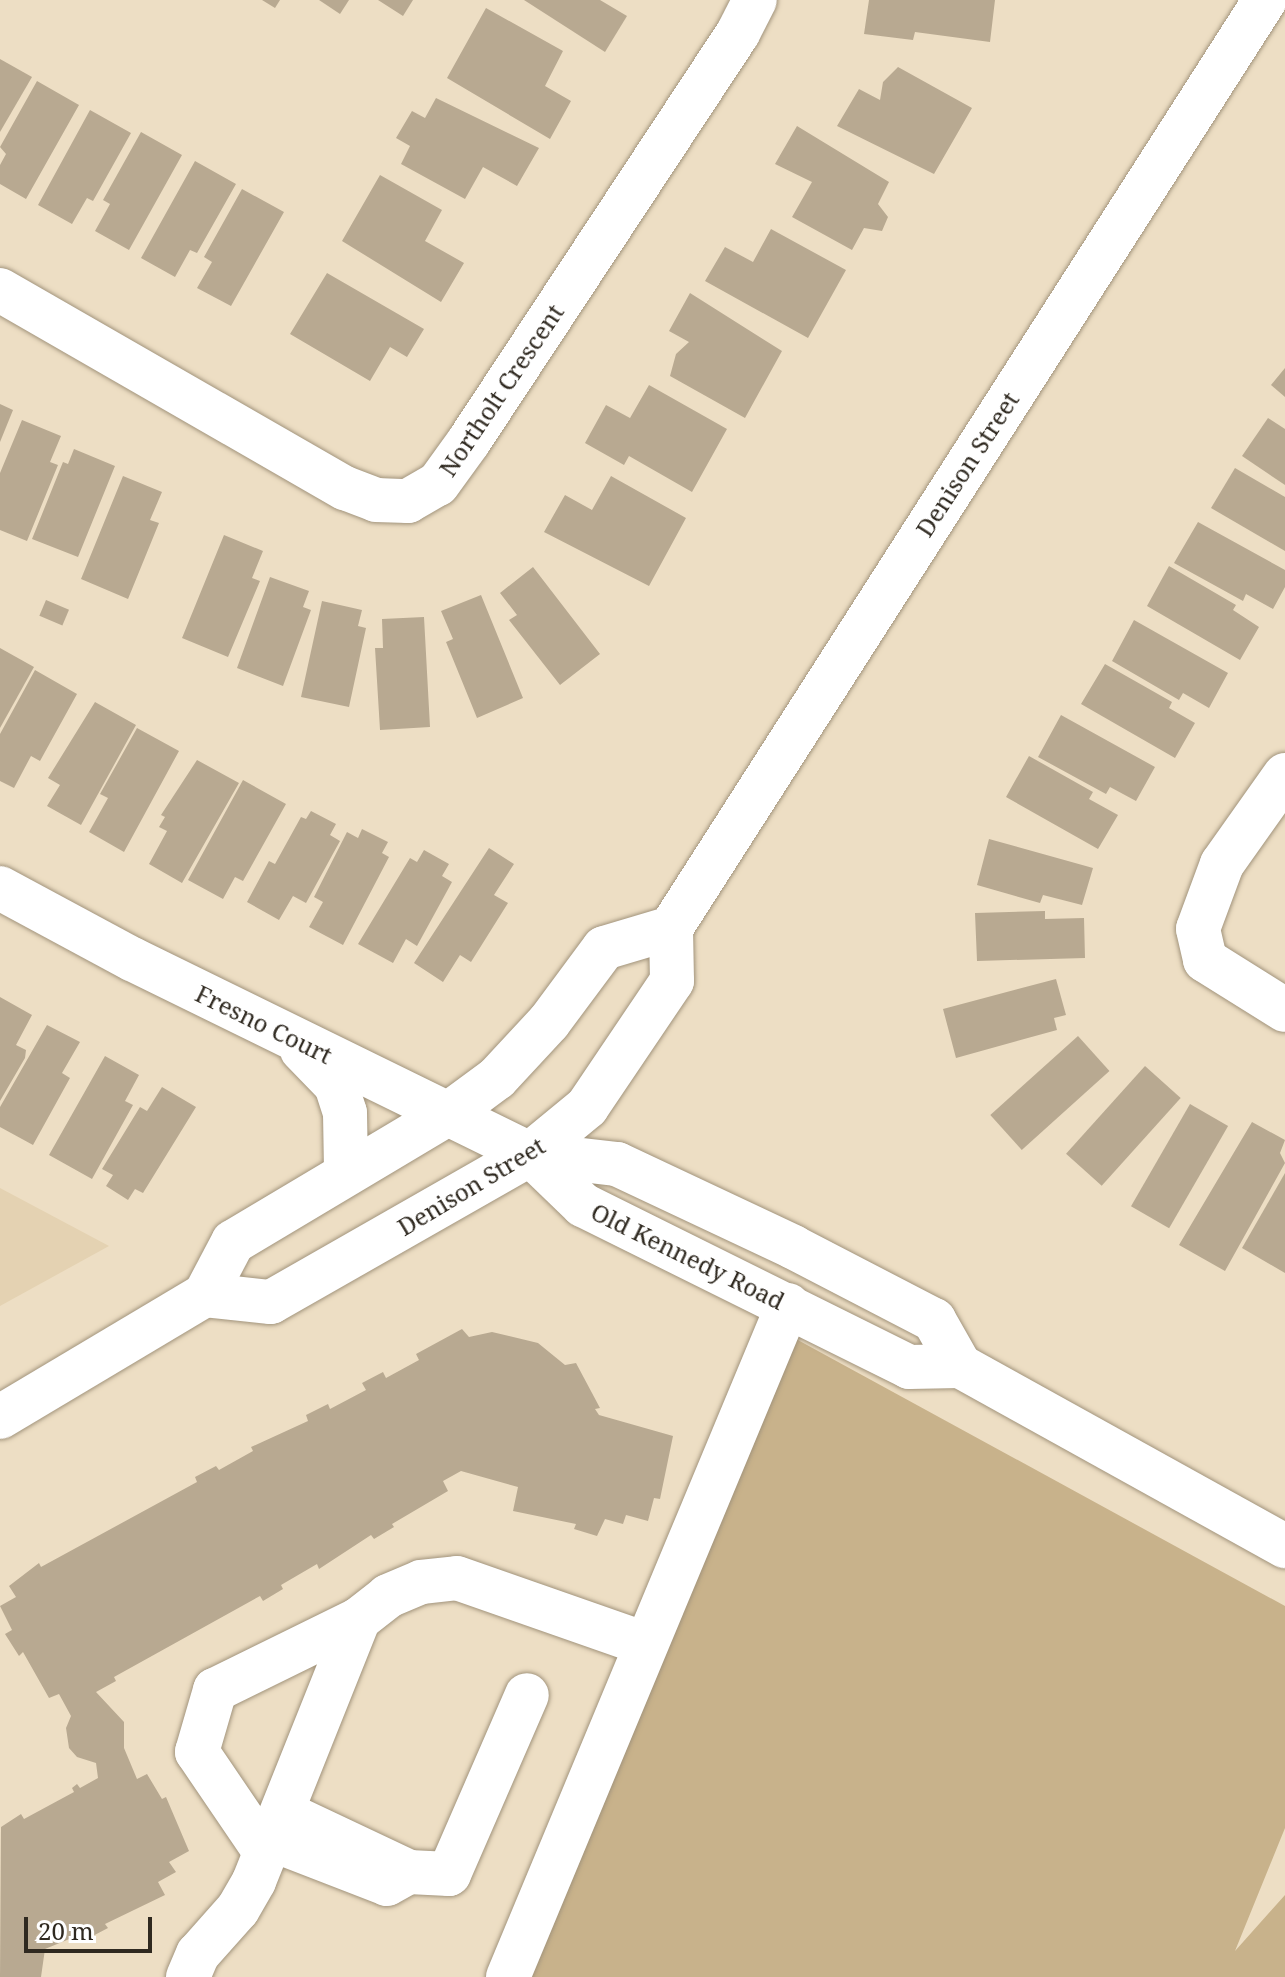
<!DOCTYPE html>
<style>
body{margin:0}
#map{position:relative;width:1285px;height:1977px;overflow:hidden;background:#eddec4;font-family:"Noto Serif",serif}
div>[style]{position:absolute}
.built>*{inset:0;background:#e4d2b2}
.green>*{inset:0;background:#c8b28b}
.building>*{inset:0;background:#b8a991;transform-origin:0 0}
.roads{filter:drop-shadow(0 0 2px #a2947c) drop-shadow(0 0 2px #a2947c)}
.minor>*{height:44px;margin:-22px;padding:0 22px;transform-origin:22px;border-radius:22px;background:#fff}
span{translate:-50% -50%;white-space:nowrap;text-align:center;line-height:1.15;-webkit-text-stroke:6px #fff;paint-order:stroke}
.street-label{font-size:24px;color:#2f2920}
.scale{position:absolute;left:24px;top:1917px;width:128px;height:36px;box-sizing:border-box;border:4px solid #2f2920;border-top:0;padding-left:10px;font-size:24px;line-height:28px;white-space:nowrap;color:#2f2920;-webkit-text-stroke:6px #fff;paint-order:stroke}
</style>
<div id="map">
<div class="built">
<div style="clip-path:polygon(0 1188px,109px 1246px,0 1306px)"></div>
</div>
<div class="green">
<div style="clip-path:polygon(796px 1339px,1285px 1606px,1285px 1828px,1235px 1951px,1285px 1895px,1285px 1977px,532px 1977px)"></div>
</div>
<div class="building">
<div style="clip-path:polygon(262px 0,280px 0,275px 8px)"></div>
<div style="clip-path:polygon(319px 0,349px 0,340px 14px)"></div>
<div style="clip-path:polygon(378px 0,413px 0,403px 16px)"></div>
<div style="clip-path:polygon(524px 0,600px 0,627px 16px,605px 52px)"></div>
<div style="clip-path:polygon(869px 0,995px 0,990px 42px,915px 32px,913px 40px,864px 34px)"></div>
<div style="clip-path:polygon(486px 8px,563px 51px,545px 86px,571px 101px,550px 139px,447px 78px)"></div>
<div style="clip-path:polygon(0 59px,32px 77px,0 132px)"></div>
<div style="clip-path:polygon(898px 67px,972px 108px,934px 174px,837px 126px,859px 89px,880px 100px,883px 82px)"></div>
<div style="clip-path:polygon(37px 81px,79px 105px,26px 199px,0 184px,0 165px,6px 154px,0 147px)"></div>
<div style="clip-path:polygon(436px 98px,539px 148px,517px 186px,483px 167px,465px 199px,401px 164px,410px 146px,396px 138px,412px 111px,425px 118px)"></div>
<div style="clip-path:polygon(90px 110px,131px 133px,93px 201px,87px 198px,72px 224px,38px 205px)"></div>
<div style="clip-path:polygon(797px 126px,889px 182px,878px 204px,888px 217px,882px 231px,864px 228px,852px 250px,792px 217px,812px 182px,775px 164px)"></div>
<div style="clip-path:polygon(141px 132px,182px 155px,129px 250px,95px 231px,110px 204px,103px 200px)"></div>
<div style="clip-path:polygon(195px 161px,236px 184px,197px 253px,190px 250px,175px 277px,141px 258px)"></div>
<div style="clip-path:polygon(380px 175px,442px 210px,425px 241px,464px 263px,441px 302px,342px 241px)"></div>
<div style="clip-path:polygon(242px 189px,284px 212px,231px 306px,197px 288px,212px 262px,204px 257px)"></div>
<div style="clip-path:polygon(771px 229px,846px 270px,808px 338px,705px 281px,725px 247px,753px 262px)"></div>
<div style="clip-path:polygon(327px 273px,424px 329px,407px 357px,390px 347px,370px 381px,290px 334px)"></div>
<div style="clip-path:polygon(690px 293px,782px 351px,745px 418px,670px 376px,676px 354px,689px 342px,669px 331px)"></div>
<div style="clip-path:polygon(1285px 368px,1285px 397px,1271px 385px)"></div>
<div style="clip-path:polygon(649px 385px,727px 429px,692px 492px,629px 456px,624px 465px,585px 443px,606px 405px,630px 418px)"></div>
<div style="clip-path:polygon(0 404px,13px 410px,0 442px)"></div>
<div style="clip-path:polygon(1268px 418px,1285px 429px,1285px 485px,1242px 456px)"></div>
<div style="clip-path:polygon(22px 420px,61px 436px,50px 462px,58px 465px,27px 541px,0 530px,0 473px)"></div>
<div style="clip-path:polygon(74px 449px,115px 466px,78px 557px,32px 539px,63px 462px,68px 464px)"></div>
<div style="clip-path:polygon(1235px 468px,1285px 497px,1285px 551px,1211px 508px)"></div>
<div style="clip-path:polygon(123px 476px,162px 492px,150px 520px,159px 523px,128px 599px,81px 579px)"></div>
<div style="clip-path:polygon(611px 476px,686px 518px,649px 586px,544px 532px,565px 495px,592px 510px)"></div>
<div style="clip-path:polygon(1198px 522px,1285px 570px,1285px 587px,1273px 609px,1246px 594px,1243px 601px,1174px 563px)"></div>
<div style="clip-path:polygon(224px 535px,263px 551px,252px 578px,260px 581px,228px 657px,182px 638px)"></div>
<div style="clip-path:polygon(1169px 566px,1236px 605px,1233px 610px,1259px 627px,1240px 660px,1147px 606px)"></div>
<div style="clip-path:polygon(533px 567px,600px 654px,560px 685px,509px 620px,517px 615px,500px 593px)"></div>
<div style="clip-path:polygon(270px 577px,309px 591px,303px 607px,311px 610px,283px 686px,237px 668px)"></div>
<div style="clip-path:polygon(481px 595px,523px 698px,477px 718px,446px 642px,453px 639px,441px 611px)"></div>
<div style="left:46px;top:600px;width:25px;height:17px;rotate:23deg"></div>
<div style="clip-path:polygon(322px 601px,362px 610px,358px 626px,366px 628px,349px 707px,301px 697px)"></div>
<div style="clip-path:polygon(424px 617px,430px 727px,380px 730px,375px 648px,383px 648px,382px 619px)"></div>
<div style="clip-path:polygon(1134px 620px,1228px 673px,1209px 708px,1183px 693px,1179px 700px,1112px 661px)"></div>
<div style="clip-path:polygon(0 648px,34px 667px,0 728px)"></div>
<div style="clip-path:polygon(1105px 664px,1172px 702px,1169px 708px,1195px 723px,1175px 758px,1081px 704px)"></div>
<div style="clip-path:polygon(35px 670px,77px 694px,40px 761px,31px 756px,14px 788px,0 781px,0 734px)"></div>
<div style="clip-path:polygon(95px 702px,136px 725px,81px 825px,47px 806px,60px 785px,48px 778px)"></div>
<div style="clip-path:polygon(1061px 715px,1155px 767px,1136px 801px,1110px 787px,1106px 794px,1038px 757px)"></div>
<div style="clip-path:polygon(137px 728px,179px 751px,124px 852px,89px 832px,108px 798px,100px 794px)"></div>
<div style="clip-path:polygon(1029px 756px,1093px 792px,1089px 799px,1118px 815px,1098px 849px,1006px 797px)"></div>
<div style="clip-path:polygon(197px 760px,239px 783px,182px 883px,149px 864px,167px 831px,159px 827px,165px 817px,161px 815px)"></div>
<div style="clip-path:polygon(243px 780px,286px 804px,243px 881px,235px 877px,223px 899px,188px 880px)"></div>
<div style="clip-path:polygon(311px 811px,336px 824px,330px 835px,340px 841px,306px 903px,293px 896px,279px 920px,247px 902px,269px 861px,275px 864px,301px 817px,306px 819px)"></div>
<div style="clip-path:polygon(362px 829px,388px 842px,382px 853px,389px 857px,343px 945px,309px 927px,323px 902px,314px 897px,347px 832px,358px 838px)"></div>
<div style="clip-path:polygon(989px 839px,1093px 868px,1082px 905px,1043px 895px,1040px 903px,977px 885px)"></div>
<div style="clip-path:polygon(489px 848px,514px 864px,494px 895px,508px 903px,471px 962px,460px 955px,443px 982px,414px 963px)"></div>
<div style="clip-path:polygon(424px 850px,449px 864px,442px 876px,452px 882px,417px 946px,406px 939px,393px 963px,358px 944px,410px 858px,417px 862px)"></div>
<div style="clip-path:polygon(1045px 911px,1045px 919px,1084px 918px,1085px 958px,977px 961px,975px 913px)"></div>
<div style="clip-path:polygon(1056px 979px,1066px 1015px,1054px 1018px,1057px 1030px,956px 1058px,943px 1009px)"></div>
<div style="clip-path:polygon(0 997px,32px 1015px,16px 1045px,26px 1050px,25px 1058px,0 1101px)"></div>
<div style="clip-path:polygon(47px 1025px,80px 1042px,62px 1073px,70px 1078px,33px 1145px,0 1127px,0 1107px)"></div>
<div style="left:1078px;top:1036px;width:47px;height:118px;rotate:48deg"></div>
<div style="clip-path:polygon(105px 1056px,139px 1075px,125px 1101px,133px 1105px,92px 1179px,49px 1155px)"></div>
<div style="left:1145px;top:1066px;width:48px;height:118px;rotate:42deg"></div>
<div style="clip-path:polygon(162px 1087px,196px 1107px,143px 1193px,135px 1189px,128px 1200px,106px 1186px,113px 1175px,102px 1169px,140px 1107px,147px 1111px)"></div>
<div style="left:1190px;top:1104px;width:44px;height:118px;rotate:30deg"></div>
<div style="clip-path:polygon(1252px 1122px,1285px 1140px,1280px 1153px,1285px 1163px,1225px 1271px,1179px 1245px)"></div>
<div style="clip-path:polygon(1285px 1173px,1285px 1273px,1242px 1248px)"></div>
<div style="clip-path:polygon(462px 1329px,469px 1337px,492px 1332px,538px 1343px,565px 1365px,576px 1363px,600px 1408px,595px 1409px,599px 1415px,673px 1436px,660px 1499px,654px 1498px,648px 1521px,626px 1515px,623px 1524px,605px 1519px,597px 1536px,574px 1529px,576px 1524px,513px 1511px,518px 1487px,461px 1471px,443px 1481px,448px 1491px,392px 1524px,394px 1527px,374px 1539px,371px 1535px,319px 1569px,317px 1564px,281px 1585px,283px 1589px,263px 1601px,260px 1596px,114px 1677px,116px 1681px,96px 1692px,124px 1722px,124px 1748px,137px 1779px,147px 1774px,162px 1799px,166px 1797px,189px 1851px,169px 1862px,176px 1872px,158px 1882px,165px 1895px,105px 1924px,108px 1928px,87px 1939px,84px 1933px,45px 1949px,41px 1977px,0 1977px,1px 1827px,21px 1814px,24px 1819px,74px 1792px,72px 1788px,77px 1784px,80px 1788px,98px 1778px,96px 1763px,77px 1757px,69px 1748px,66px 1728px,71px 1716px,59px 1694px,49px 1698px,23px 1652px,19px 1656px,5px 1634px,12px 1630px,0 1606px,16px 1597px,9px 1586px,39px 1563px,41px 1567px,197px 1482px,195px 1477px,216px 1466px,219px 1470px,253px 1451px,251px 1447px,308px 1421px,306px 1415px,328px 1404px,330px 1409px,366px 1390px,362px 1383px,383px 1372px,386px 1378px,419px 1360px,416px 1354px)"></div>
</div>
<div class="roads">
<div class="minor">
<div style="left:0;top:290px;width:398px;rotate:29.9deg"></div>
<div style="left:345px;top:488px;width:33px;rotate:21deg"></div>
<div style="left:376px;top:500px;width:32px;rotate:2deg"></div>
<div style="left:408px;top:501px;width:34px;rotate:-30deg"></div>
<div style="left:438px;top:484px;width:53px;rotate:-54.2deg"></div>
<div style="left:469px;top:441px;width:489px;rotate:-56.6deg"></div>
<div style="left:738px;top:33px;width:37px;rotate:-63deg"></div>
<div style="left:1285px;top:775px;width:109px;rotate:125.3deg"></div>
<div style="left:1222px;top:864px;width:69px;rotate:110.3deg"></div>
<div style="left:1198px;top:929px;width:32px;rotate:77deg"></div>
<div style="left:1205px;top:960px;width:94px;rotate:32deg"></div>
<div style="left:0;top:888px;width:150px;rotate:28.3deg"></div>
<div style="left:132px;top:959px;width:443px;rotate:26.1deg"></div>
<div style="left:530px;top:1154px;width:74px;rotate:43.9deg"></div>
<div style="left:583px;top:1205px;width:364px;rotate:26.4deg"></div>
<div style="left:909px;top:1367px;width:51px;rotate:-1.1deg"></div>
<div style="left:960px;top:1366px;width:372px;rotate:29deg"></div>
<div style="left:302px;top:1050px;width:49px;rotate:45.8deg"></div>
<div style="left:336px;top:1085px;width:29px;rotate:72deg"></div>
<div style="left:345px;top:1113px;width:60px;rotate:89deg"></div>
<div style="left:530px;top:1154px;width:88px;rotate:6.6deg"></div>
<div style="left:617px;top:1164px;width:195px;rotate:25.2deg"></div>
<div style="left:793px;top:1247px;width:159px;rotate:27.4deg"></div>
<div style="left:934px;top:1320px;width:53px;rotate:60.5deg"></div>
<div style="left:205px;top:1295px;width:66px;rotate:6.1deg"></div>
<div style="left:271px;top:1302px;width:298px;rotate:-29.7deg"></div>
<div style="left:530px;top:1154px;width:74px;rotate:-39.5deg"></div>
<div style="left:587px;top:1107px;width:152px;rotate:-56deg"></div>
<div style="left:672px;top:981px;width:53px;rotate:-91.1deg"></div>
<div style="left:671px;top:928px;width:1102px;rotate:-57.38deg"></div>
<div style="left:0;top:1417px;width:239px;rotate:-30.8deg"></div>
<div style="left:205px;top:1295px;width:60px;rotate:-62.2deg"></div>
<div style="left:233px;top:1242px;width:254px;rotate:-30.8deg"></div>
<div style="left:451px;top:1112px;width:57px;rotate:-36.5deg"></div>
<div style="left:497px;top:1078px;width:76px;rotate:-47.1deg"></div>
<div style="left:549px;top:1022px;width:92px;rotate:-53.4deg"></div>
<div style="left:604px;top:948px;width:70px;rotate:-16.6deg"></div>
<div style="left:271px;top:1839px;width:124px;rotate:21.2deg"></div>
<div style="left:387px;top:1884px;width:25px;rotate:-29deg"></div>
<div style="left:409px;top:1872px;width:140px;rotate:-154.7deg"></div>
<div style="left:265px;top:1852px;width:121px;rotate:-124.2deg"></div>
<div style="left:197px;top:1752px;width:65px;rotate:-73.8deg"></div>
<div style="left:215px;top:1690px;width:161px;rotate:-26.2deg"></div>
<div style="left:409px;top:1872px;width:40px;rotate:2.9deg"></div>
<div style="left:449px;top:1874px;width:195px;rotate:-66.5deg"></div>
<div style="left:188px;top:1977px;width:25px;rotate:-67deg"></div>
<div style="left:198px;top:1954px;width:60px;rotate:-48.4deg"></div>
<div style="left:238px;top:1909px;width:32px;rotate:-60deg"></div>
<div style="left:254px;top:1881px;width:282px;rotate:-68.2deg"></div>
<div style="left:359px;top:1619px;width:37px;rotate:-38deg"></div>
<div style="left:388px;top:1596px;width:36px;rotate:-23deg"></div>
<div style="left:421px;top:1582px;width:36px;rotate:-6deg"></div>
<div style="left:457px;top:1578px;width:199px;rotate:19.3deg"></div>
<div style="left:508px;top:1977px;width:728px;rotate:-67.38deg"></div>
</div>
</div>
<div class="street-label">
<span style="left:501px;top:390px;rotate:-56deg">Northolt Crescent</span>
<span style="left:967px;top:464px;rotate:-57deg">Denison Street</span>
<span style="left:264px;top:1024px;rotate:26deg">Fresno Court</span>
<span style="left:471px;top:1186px;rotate:-31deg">Denison Street</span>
<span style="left:688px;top:1256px;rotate:26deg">Old Kennedy Road</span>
</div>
<div class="scale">20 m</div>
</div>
